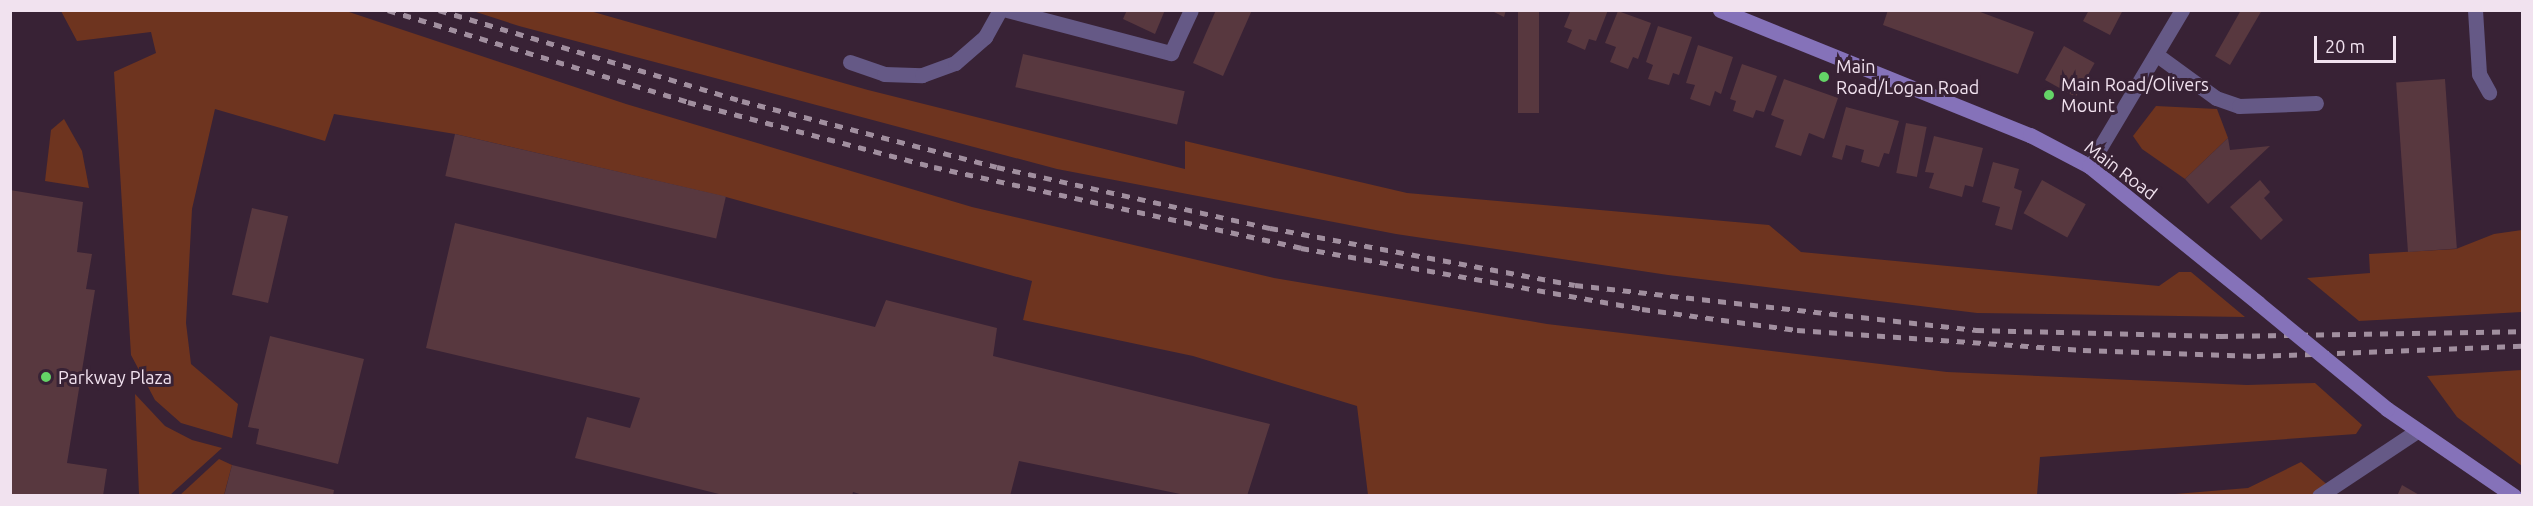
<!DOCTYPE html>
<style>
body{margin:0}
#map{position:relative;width:2533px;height:506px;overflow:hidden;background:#382235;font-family:Ubuntu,sans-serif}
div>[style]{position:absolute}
.green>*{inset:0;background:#6e341f}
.building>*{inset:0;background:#58383f;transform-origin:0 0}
.minor>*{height:15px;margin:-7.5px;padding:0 7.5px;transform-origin:7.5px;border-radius:7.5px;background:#655986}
.secondary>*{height:15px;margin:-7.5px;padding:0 7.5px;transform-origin:7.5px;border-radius:7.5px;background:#8572b9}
.rail>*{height:4.5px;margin-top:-2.25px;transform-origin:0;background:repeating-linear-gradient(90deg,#a18f9f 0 8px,transparent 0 16px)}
.secondary-bridge>*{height:15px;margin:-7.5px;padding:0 7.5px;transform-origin:7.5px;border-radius:7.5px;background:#8572b9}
.dots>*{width:16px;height:16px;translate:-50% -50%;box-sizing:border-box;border:3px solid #382235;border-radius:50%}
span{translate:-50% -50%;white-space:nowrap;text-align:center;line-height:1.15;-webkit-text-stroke:6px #382235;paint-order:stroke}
.poi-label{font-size:18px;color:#f1e2ef}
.left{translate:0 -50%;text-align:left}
.street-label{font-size:18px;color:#f1e2ef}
.frame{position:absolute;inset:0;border:12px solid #f1e2ef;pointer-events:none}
.scale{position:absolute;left:2314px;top:36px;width:82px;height:27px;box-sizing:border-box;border:3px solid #f1e2ef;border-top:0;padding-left:8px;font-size:18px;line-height:21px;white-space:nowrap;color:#f1e2ef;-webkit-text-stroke:4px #382235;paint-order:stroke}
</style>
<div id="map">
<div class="green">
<div style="clip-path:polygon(61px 11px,346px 11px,626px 104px,972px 207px,1274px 278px,1547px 324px,1947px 372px,2247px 385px,2315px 383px,2362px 425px,2356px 434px,2040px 457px,2037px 495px,1368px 495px,1357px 406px,1193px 356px,1023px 320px,1032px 281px,726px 197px,455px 134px,334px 114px,325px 141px,215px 109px,192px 209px,186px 323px,191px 364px,238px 404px,232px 438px,181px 423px,155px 400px,131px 355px,114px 72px,156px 53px,151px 32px,77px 41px)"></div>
<div style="clip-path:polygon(473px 11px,590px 11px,868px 90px,1185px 169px,1185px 141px,1407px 193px,1769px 225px,1801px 252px,2159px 286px,2179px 272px,2191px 272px,2245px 317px,1977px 313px,1668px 275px,1396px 234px,1057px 169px,519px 26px)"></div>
<div style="clip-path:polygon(2156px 106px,2217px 109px,2228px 138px,2185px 179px,2142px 149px,2133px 136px)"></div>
<div style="clip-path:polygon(64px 119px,82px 151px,89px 188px,45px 181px,51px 130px)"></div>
<div style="clip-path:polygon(2522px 230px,2522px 312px,2359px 321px,2307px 278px,2370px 273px,2369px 254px,2456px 249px,2494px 234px)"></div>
<div style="clip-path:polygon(2522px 370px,2522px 466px,2457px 417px,2427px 376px)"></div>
<div style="clip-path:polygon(135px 394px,165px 426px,192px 440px,222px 448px,170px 495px,139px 495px)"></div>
<div style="clip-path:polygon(219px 459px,232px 465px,224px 495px,179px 496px)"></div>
<div style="clip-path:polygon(2301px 462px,2331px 488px,2317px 496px,2151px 496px,2248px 488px)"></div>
</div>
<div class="building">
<div style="clip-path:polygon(1127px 10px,1165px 10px,1155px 34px,1123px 19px)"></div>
<div style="clip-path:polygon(1216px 10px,1252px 10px,1223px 76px,1193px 63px)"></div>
<div style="clip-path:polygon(1490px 10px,1506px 10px,1504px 17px)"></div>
<div style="left:1518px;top:10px;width:21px;height:103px"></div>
<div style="clip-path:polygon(1571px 10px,1608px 10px,1596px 41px,1589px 39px,1585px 50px,1567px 42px,1572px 30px,1564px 27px)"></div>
<div style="clip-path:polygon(1888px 10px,1975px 10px,2034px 32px,2018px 74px,1883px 25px)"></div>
<div style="clip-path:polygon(2089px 10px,2123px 10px,2110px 35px,2083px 21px)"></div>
<div style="clip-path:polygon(2241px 10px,2262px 10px,2230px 65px,2215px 56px)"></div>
<div style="clip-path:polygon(1618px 11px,1651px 23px,1638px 59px,1633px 57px,1628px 69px,1610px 62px,1616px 47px,1605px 43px)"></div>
<div style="clip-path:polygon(1658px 26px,1692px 37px,1679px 75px,1673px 73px,1669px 85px,1648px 79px,1653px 65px,1646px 62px)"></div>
<div style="clip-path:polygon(1698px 45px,1733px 57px,1721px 94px,1715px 91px,1710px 106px,1690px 99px,1695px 85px,1686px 83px)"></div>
<div style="left:2064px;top:46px;width:35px;height:39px;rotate:29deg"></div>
<div style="left:1023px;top:54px;width:166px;height:34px;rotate:13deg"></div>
<div style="clip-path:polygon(1742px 64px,1777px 76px,1764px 112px,1756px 110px,1753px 118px,1733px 111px,1736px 101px,1730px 99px)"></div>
<div style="clip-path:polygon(1784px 79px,1838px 98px,1824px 139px,1809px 133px,1801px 156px,1775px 147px,1784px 120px,1771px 115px)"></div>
<div style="left:2445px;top:79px;width:170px;height:49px;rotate:86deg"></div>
<div style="clip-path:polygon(1846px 107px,1899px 121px,1889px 154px,1884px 153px,1879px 167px,1861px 162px,1864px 150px,1846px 145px,1842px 160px,1832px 157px)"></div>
<div style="left:1906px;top:123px;width:21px;height:51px;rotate:11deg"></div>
<div style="left:455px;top:134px;width:278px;height:43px;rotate:13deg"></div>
<div style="clip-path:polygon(1934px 136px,1983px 148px,1973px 187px,1965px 185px,1962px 197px,1929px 188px,1934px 173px,1925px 172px)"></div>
<div style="clip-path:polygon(2228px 138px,2230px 150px,2270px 146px,2208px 204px,2185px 179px)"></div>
<div style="clip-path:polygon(1993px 162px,2019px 169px,2014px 188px,2022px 191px,2012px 230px,1995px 225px,2000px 207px,1982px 202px)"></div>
<div style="left:2042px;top:180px;width:50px;height:38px;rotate:29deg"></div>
<div style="clip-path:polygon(2260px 180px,2270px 192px,2264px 198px,2283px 220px,2261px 240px,2230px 207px)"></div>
<div style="clip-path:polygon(10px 190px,83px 202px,77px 252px,92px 254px,86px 289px,95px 290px,67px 463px,107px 469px,103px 496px,10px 496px)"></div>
<div style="left:252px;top:208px;width:37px;height:89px;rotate:13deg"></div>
<div style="clip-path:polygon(455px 223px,875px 327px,886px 300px,997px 328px,993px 356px,1270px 424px,1247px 496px,1190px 496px,1019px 461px,1010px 496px,866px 496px,853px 492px,852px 496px,727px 496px,575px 458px,587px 417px,630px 428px,640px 398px,426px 348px)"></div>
<div style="clip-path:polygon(270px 336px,364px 359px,338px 464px,256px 444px,259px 429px,248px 427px)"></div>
<div style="clip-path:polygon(232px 465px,334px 490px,333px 496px,224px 496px)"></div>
<div style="clip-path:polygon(2402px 485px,2421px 496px,2397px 496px)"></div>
</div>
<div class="minor">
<div style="left:1007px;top:10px;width:170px;rotate:14.7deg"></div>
<div style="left:1171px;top:53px;width:47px;rotate:-65.1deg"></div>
<div style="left:2475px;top:10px;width:64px;rotate:86.4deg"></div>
<div style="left:2479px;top:74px;width:21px;rotate:61deg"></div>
<div style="left:2157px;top:55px;width:73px;rotate:36.1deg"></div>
<div style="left:2216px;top:98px;width:24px;rotate:19deg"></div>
<div style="left:2239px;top:106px;width:77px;rotate:-2.2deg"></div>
<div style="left:850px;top:62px;width:36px;rotate:19deg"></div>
<div style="left:884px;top:74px;width:38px;rotate:2deg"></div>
<div style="left:922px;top:75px;width:35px;rotate:-20deg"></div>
<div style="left:955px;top:63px;width:40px;rotate:-41deg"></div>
<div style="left:985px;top:37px;width:31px;rotate:-61deg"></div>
<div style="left:2089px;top:166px;width:182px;rotate:-59.2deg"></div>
<div style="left:2319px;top:496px;width:118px;rotate:-33.6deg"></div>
</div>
<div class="secondary">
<div style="left:1720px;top:10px;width:334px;rotate:22deg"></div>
<div style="left:2030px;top:135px;width:67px;rotate:27.7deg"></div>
<div style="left:2089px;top:166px;width:218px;rotate:39deg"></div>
<div style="left:2387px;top:409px;width:154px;rotate:34.4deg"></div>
</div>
<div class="rail">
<div style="left:388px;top:10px;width:314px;rotate:17deg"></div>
<div style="left:688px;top:102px;width:254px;rotate:14.8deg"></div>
<div style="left:934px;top:167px;width:376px;rotate:12.4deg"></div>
<div style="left:1301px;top:248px;width:346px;rotate:10.1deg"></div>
<div style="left:1642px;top:309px;width:156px;rotate:7.7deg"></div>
<div style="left:1797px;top:330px;width:287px;rotate:4deg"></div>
<div style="left:2083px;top:350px;width:174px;rotate:2deg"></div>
<div style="left:2257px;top:356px;width:265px;rotate:-2.2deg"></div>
<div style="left:439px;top:10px;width:316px;rotate:16.7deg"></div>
<div style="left:742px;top:101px;width:263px;rotate:14.5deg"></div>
<div style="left:997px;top:167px;width:280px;rotate:12.6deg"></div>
<div style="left:1270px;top:228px;width:310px;rotate:10.6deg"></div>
<div style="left:1575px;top:285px;width:404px;rotate:6.4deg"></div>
<div style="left:1976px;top:330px;width:244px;rotate:1.4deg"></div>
<div style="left:2220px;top:336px;width:302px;rotate:-0.9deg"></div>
</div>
<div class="secondary-bridge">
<div style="left:2258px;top:303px;width:167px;rotate:39.4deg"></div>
</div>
<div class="dots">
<div style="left:1824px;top:77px;background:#64d467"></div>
<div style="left:2049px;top:95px;background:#64d467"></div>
<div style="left:46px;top:377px;background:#64d467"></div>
</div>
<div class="poi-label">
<span class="left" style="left:1836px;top:77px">Main<br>Road/Logan Road</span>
<span class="left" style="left:2061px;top:95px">Main Road/Olivers<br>Mount</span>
<span class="left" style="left:58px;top:377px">Parkway Plaza</span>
</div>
<div class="street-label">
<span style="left:2121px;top:170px;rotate:37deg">Main Road</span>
</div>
<div class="frame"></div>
<div class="scale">20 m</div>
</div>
